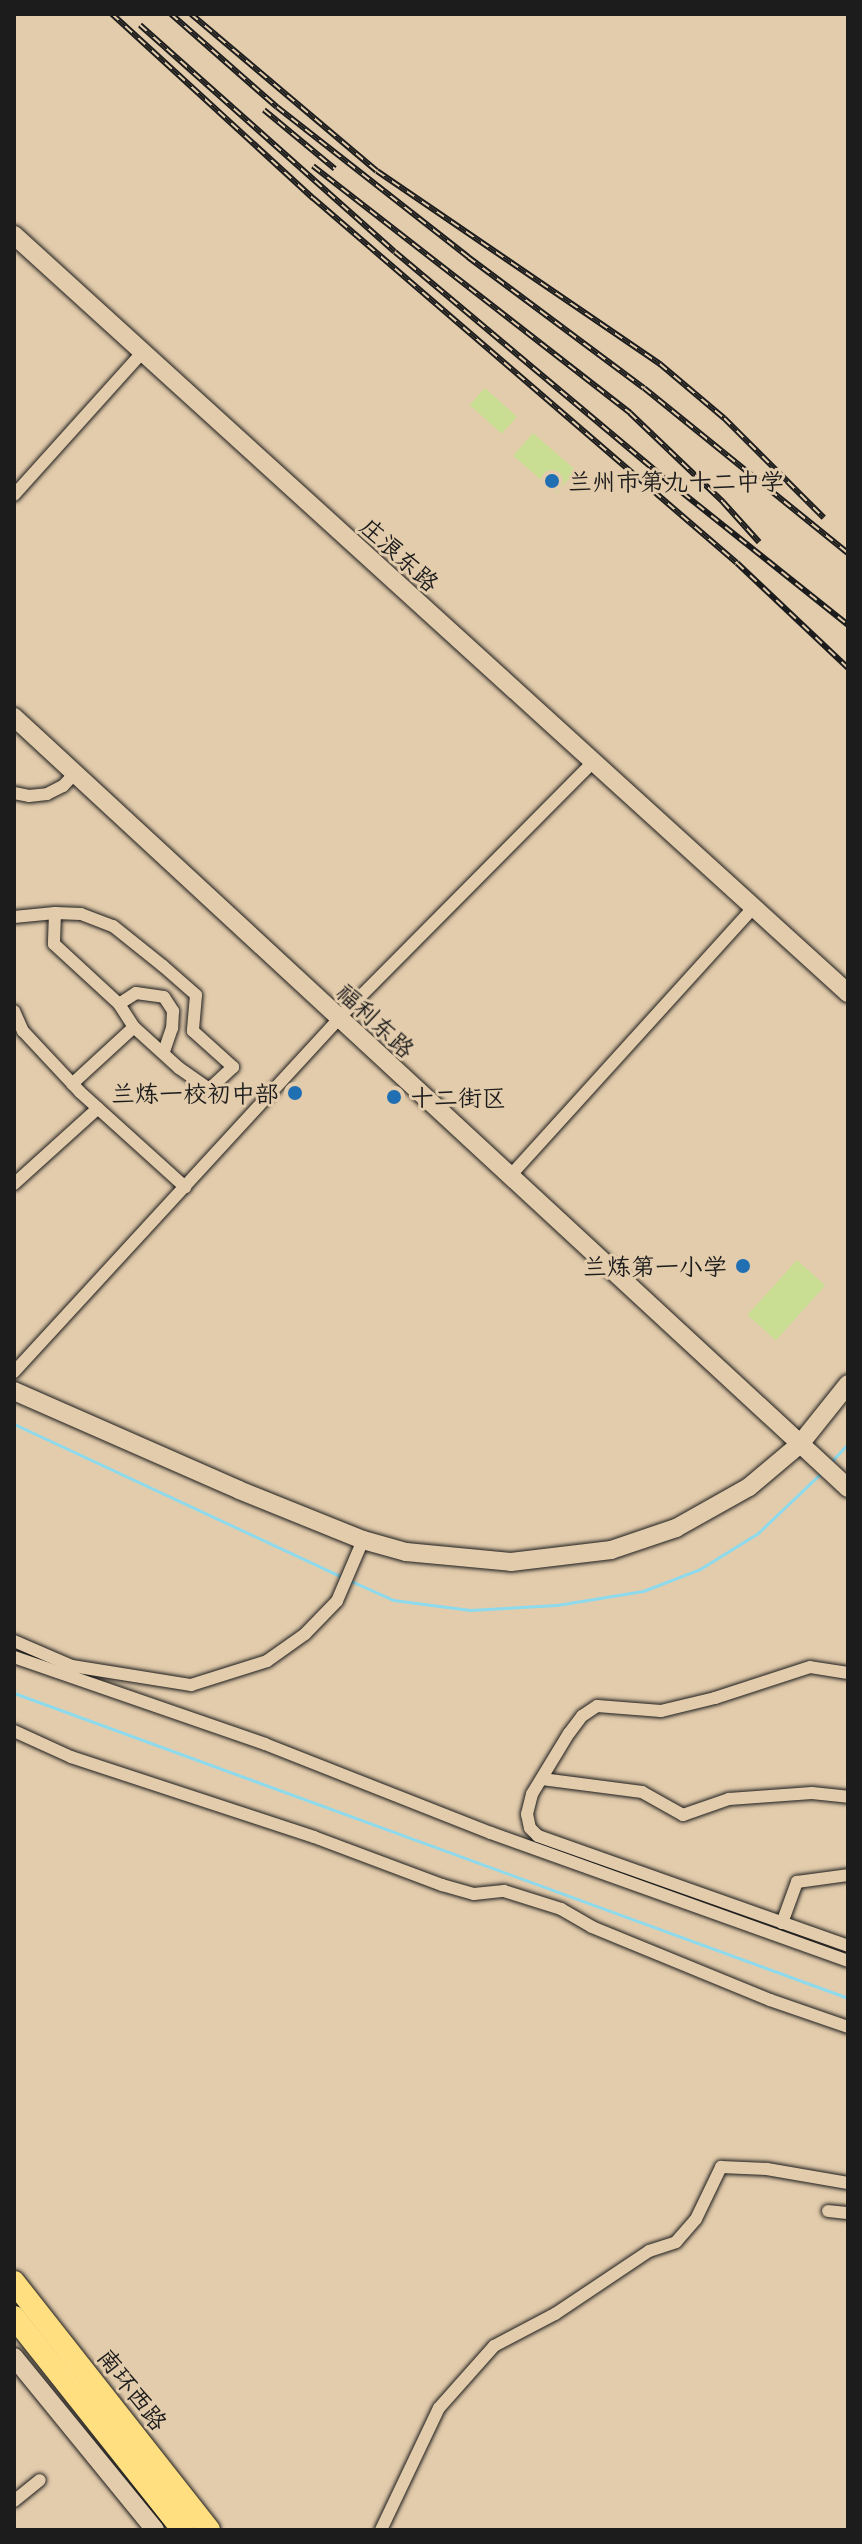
<!DOCTYPE html>
<meta charset="utf-8">
<style>
body{margin:0}
#map{position:relative;width:862px;height:2544px;overflow:hidden;background:#e3ccac;font-family:Mali,"LXGW WenKai TC",sans-serif}
div>[style]{position:absolute}
.green>*{inset:0;background:#c9de93;transform-origin:0 0}
.stream>*{height:3px;margin:-1.5px;padding:0 1.5px;transform-origin:1.5px;border-radius:1.5px;background:#8ddaed}
.roads{filter:drop-shadow(0 0 2px #1c1c1c) drop-shadow(0 0 2px #1c1c1c)}
.street>*{height:12px;margin:-6px;padding:0 6px;transform-origin:6px;border-radius:6px;background:#e3ccac}
.secondary>*{height:18px;margin:-9px;padding:0 9px;transform-origin:9px;border-radius:9px;background:#e3ccac}
.highway>*{height:22px;margin:-11px;padding:0 11px;transform-origin:11px;border-radius:11px;background:#ffdf80}
.rail>*{height:6px;margin-top:-3px;transform-origin:0;background:repeating-linear-gradient(90deg,#e3ccac 0 9px,#1c1c1c 0 18px);box-sizing:border-box;border-block:2px solid #1c1c1c}
.dots>*{width:22px;height:22px;translate:-50% -50%;box-sizing:border-box;border:4px solid #e3ccac;border-radius:50%}
span{translate:-50% -50%;white-space:nowrap;text-align:center;line-height:1.15;-webkit-text-stroke:6px #e3ccac;paint-order:stroke}
.poi-label{font-size:24px;color:#1c1c1c}
.left{translate:0 -50%;text-align:left}
.right{translate:-100% -50%;text-align:right}
.street-label{font-size:24px;color:#1c1c1c}
.frame{position:absolute;inset:0;border:16px solid #1c1c1c;pointer-events:none}
</style>
<div id="map">
<div class="green">
<div style="left:485px;top:388px;width:43px;height:23px;rotate:42deg"></div>
<div style="left:533px;top:433px;width:57px;height:30px;rotate:41deg"></div>
<div style="left:797px;top:1260px;width:38px;height:74px;rotate:42deg"></div>
</div>
<div class="stream">
<div style="left:14px;top:1424px;width:364px;rotate:25deg"></div>
<div style="left:830px;top:1463px;width:26px;rotate:-47deg"></div>
<div style="left:351px;top:1581px;width:46px;rotate:24.3deg"></div>
<div style="left:393px;top:1600px;width:78px;rotate:7.4deg"></div>
<div style="left:470px;top:1610px;width:87px;rotate:-3.3deg"></div>
<div style="left:557px;top:1605px;width:87px;rotate:-9.2deg"></div>
<div style="left:643px;top:1591px;width:61px;rotate:-21.1deg"></div>
<div style="left:700px;top:1569px;width:68px;rotate:-31.8deg"></div>
<div style="left:758px;top:1533px;width:88px;rotate:-43.6deg"></div>
<div style="left:14px;top:1693px;width:888px;rotate:20.09deg"></div>
</div>
<div class="roads">
<div class="street">
<div style="left:14px;top:495px;width:191px;rotate:-48deg"></div>
<div style="left:14px;top:793px;width:15px;rotate:11deg"></div>
<div style="left:29px;top:796px;width:18px;rotate:-6deg"></div>
<div style="left:47px;top:794px;width:18px;rotate:-27deg"></div>
<div style="left:63px;top:786px;width:18px;rotate:-47deg"></div>
<div style="left:55px;top:913px;width:26px;rotate:2deg"></div>
<div style="left:81px;top:914px;width:34px;rotate:21deg"></div>
<div style="left:113px;top:926px;width:64px;rotate:38.7deg"></div>
<div style="left:163px;top:966px;width:44px;rotate:41.3deg"></div>
<div style="left:196px;top:995px;width:36px;rotate:95deg"></div>
<div style="left:193px;top:1031px;width:54px;rotate:42deg"></div>
<div style="left:233px;top:1067px;width:33px;rotate:137deg"></div>
<div style="left:209px;top:1089px;width:37px;rotate:-145deg"></div>
<div style="left:179px;top:1068px;width:61px;rotate:-137.7deg"></div>
<div style="left:14px;top:917px;width:41px;rotate:-5.6deg"></div>
<div style="left:55px;top:913px;width:31px;rotate:92deg"></div>
<div style="left:54px;top:944px;width:88px;rotate:42.7deg"></div>
<div style="left:119px;top:1004px;width:27px;rotate:57deg"></div>
<div style="left:134px;top:1027px;width:84px;rotate:137.4deg"></div>
<div style="left:119px;top:1004px;width:20px;rotate:-33deg"></div>
<div style="left:136px;top:993px;width:28px;rotate:8deg"></div>
<div style="left:164px;top:997px;width:17px;rotate:57deg"></div>
<div style="left:173px;top:1011px;width:17px;rotate:93deg"></div>
<div style="left:172px;top:1028px;width:24px;rotate:109deg"></div>
<div style="left:14px;top:1011px;width:22px;rotate:66deg"></div>
<div style="left:23px;top:1031px;width:83px;rotate:46.9deg"></div>
<div style="left:80px;top:1092px;width:142px;rotate:42.1deg"></div>
<div style="left:510px;top:1176px;width:362px;rotate:-47.8deg"></div>
<div style="left:14px;top:1184px;width:113px;rotate:-42.1deg"></div>
<div style="left:14px;top:1372px;width:481px;rotate:-47.4deg"></div>
<div style="left:339px;top:1018px;width:361px;rotate:-45.2deg"></div>
<div style="left:14px;top:1641px;width:63px;rotate:23.3deg"></div>
<div style="left:72px;top:1666px;width:121px;rotate:9.1deg"></div>
<div style="left:191px;top:1685px;width:80px;rotate:-17.5deg"></div>
<div style="left:267px;top:1661px;width:47px;rotate:-35.4deg"></div>
<div style="left:305px;top:1634px;width:46px;rotate:-45.9deg"></div>
<div style="left:337px;top:1601px;width:66px;rotate:-66.9deg"></div>
<div style="left:14px;top:1657px;width:266px;rotate:19.1deg"></div>
<div style="left:265px;top:1744px;width:243px;rotate:21.5deg"></div>
<div style="left:491px;top:1833px;width:379px;rotate:19.7deg"></div>
<div style="left:848px;top:1673px;width:38px;rotate:-171deg"></div>
<div style="left:810px;top:1667px;width:100px;rotate:161.9deg"></div>
<div style="left:715px;top:1698px;width:56px;rotate:166.5deg"></div>
<div style="left:661px;top:1711px;width:64px;rotate:-175.5deg"></div>
<div style="left:597px;top:1706px;width:18px;rotate:146deg"></div>
<div style="left:582px;top:1716px;width:21px;rotate:127deg"></div>
<div style="left:569px;top:1733px;width:71px;rotate:121.2deg"></div>
<div style="left:532px;top:1794px;width:21px;rotate:104deg"></div>
<div style="left:527px;top:1814px;width:14px;rotate:78deg"></div>
<div style="left:530px;top:1828px;width:11px;rotate:45deg"></div>
<div style="left:538px;top:1836px;width:329px;rotate:19.5deg"></div>
<div style="left:14px;top:1731px;width:63px;rotate:24.5deg"></div>
<div style="left:71px;top:1757px;width:256px;rotate:18.2deg"></div>
<div style="left:314px;top:1837px;width:137px;rotate:20.6deg"></div>
<div style="left:442px;top:1885px;width:33px;rotate:16deg"></div>
<div style="left:474px;top:1894px;width:30px;rotate:-6deg"></div>
<div style="left:504px;top:1891px;width:60px;rotate:17.5deg"></div>
<div style="left:561px;top:1909px;width:36px;rotate:30deg"></div>
<div style="left:592px;top:1927px;width:192px;rotate:22.3deg"></div>
<div style="left:770px;top:2000px;width:83px;rotate:19.1deg"></div>
<div style="left:542px;top:1779px;width:101px;rotate:7.4deg"></div>
<div style="left:642px;top:1792px;width:47px;rotate:29.3deg"></div>
<div style="left:683px;top:1815px;width:49px;rotate:-19.2deg"></div>
<div style="left:729px;top:1799px;width:83px;rotate:-4.1deg"></div>
<div style="left:812px;top:1793px;width:36px;rotate:6deg"></div>
<div style="left:782px;top:1923px;width:44px;rotate:-69.9deg"></div>
<div style="left:797px;top:1882px;width:51px;rotate:-7.8deg"></div>
<div style="left:828px;top:2211px;width:20px;rotate:6deg"></div>
<div style="left:14px;top:2501px;width:33px;rotate:-39deg"></div>
<div style="left:381px;top:2530px;width:135px;rotate:-64.6deg"></div>
<div style="left:439px;top:2408px;width:83px;rotate:-48.4deg"></div>
<div style="left:494px;top:2346px;width:69px;rotate:-27.7deg"></div>
<div style="left:555px;top:2314px;width:113px;rotate:-33.8deg"></div>
<div style="left:649px;top:2251px;width:28px;rotate:-18deg"></div>
<div style="left:676px;top:2242px;width:30px;rotate:-49deg"></div>
<div style="left:696px;top:2219px;width:58px;rotate:-64.3deg"></div>
<div style="left:721px;top:2167px;width:46px;rotate:2.5deg"></div>
<div style="left:767px;top:2169px;width:82px;rotate:9.8deg"></div>
</div>
<div class="secondary">
<div style="left:14px;top:235px;width:1127px;rotate:42.27deg"></div>
<div style="left:14px;top:717px;width:1136px;rotate:42.75deg"></div>
<div style="left:14px;top:1391px;width:246px;rotate:23.7deg"></div>
<div style="left:239px;top:1490px;width:134px;rotate:22deg"></div>
<div style="left:363px;top:1540px;width:45px;rotate:15.6deg"></div>
<div style="left:406px;top:1552px;width:105px;rotate:5.4deg"></div>
<div style="left:511px;top:1562px;width:101px;rotate:-6.8deg"></div>
<div style="left:611px;top:1550px;width:69px;rotate:-18.7deg"></div>
<div style="left:676px;top:1528px;width:84px;rotate:-29.3deg"></div>
<div style="left:749px;top:1487px;width:67px;rotate:-40.1deg"></div>
<div style="left:800px;top:1444px;width:77px;rotate:-51.3deg"></div>
<div style="left:14px;top:2357px;width:223px;rotate:50.8deg"></div>
</div>
<div class="highway">
<div style="left:14px;top:2282px;width:315px;rotate:51.8deg"></div>
<div style="left:14px;top:2317px;width:272px;rotate:51.6deg"></div>
</div>
</div>
<div class="rail">
<div style="left:112px;top:14px;width:273px;rotate:42.5deg"></div>
<div style="left:313px;top:198px;width:559px;rotate:40.72deg"></div>
<div style="left:737px;top:563px;width:153px;rotate:43.4deg"></div>
<div style="left:171px;top:14px;width:141px;rotate:41.3deg"></div>
<div style="left:277px;top:107px;width:243px;rotate:38.1deg"></div>
<div style="left:468px;top:257px;width:219px;rotate:36.7deg"></div>
<div style="left:644px;top:388px;width:262px;rotate:39deg"></div>
<div style="left:191px;top:14px;width:243px;rotate:40.2deg"></div>
<div style="left:377px;top:171px;width:343px;rotate:34.3deg"></div>
<div style="left:660px;top:364px;width:84px;rotate:40.2deg"></div>
<div style="left:724px;top:418px;width:141px;rotate:45deg"></div>
<div style="left:140px;top:25px;width:341px;rotate:41.7deg"></div>
<div style="left:395px;top:252px;width:358px;rotate:40deg"></div>
<div style="left:669px;top:482px;width:229px;rotate:38.6deg"></div>
<div style="left:264px;top:110px;width:92px;rotate:39.7deg"></div>
<div style="left:313px;top:166px;width:402px;rotate:37.9deg"></div>
<div style="left:630px;top:413px;width:129px;rotate:43.7deg"></div>
<div style="left:723px;top:502px;width:54px;rotate:48deg"></div>
</div>
<div class="dots">
<div style="left:552px;top:481px;background:#1f6fb2"></div>
<div style="left:295px;top:1093px;background:#1f6fb2"></div>
<div style="left:394px;top:1097px;background:#1f6fb2"></div>
<div style="left:743px;top:1266px;background:#1f6fb2"></div>
</div>
<div class="poi-label">
<span class="left" style="left:568px;top:481px">兰州市第九十二中学</span>
<span class="right" style="left:279px;top:1093px">兰炼一校初中部</span>
<span class="left" style="left:410px;top:1097px">十二街区</span>
<span class="right" style="left:727px;top:1266px">兰炼第一小学</span>
</div>
<div class="street-label">
<span style="left:400px;top:554px;rotate:42deg">庄浪东路</span>
<span style="left:376px;top:1020px;rotate:43deg">福利东路</span>
<span style="left:133px;top:2389px;rotate:52deg">南环西路</span>
</div>
<div class="frame"></div>
</div>
